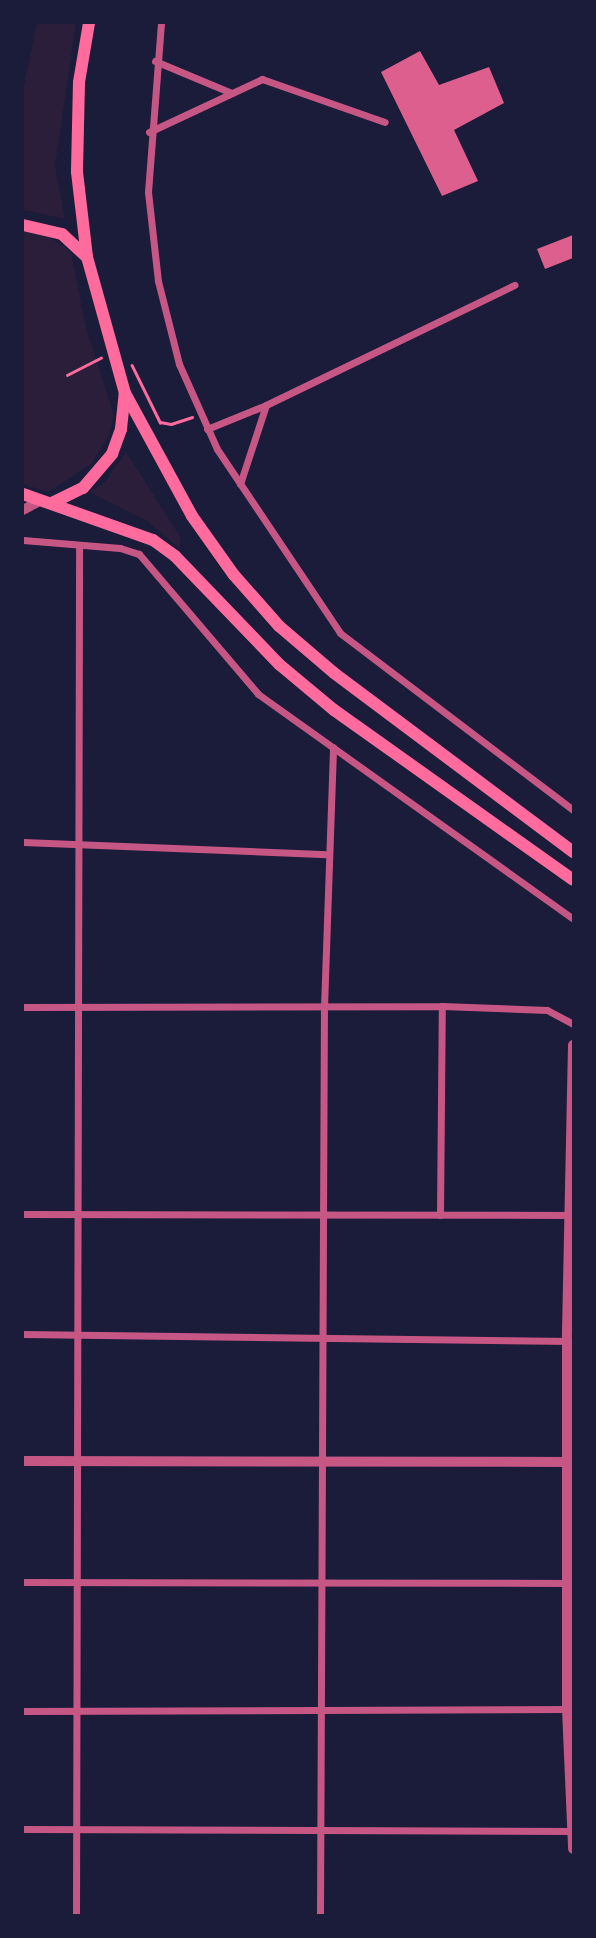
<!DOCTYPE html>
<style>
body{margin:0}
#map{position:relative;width:596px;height:1938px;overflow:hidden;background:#1b1b3a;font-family:"Alegreya Sans",sans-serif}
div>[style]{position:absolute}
.green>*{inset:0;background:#2a1e3b}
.building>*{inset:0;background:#dd5f8e}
.path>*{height:2.5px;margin:-1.25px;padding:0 1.25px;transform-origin:1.25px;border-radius:1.25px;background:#ff6b9d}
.minor>*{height:7px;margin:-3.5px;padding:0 3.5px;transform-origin:3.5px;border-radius:3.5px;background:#c65784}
.tertiary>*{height:10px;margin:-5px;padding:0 5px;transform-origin:5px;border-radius:5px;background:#c65784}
.trunk>*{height:12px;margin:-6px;padding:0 6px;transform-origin:6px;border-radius:6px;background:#ff6b9d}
span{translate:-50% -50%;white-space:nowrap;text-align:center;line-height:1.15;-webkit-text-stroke:6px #1b1b3a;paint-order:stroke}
.frame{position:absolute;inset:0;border:24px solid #1b1b3a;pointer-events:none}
</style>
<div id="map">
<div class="green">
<div style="clip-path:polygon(37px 23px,76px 23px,55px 166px,65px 219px,23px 210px,23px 90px)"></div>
<div style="clip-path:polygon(23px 231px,51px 238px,71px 252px,85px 324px,114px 416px,109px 435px,91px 464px,48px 492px,23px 484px)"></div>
<div style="clip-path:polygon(126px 452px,181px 538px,179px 548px,146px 520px,89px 492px,105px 482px)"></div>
</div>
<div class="building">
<div style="clip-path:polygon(420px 51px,439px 85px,489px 67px,504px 103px,454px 130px,478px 181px,442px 196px,381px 72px)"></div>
<div style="clip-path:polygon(573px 235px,573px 258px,545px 269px,537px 249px)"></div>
</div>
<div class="path">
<div style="left:132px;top:365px;width:64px;rotate:63.8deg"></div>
<div style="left:160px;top:422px;width:11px;rotate:10deg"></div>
<div style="left:171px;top:424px;width:22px;rotate:-18deg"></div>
<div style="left:67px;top:375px;width:38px;rotate:-27deg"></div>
</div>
<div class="minor">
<div style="left:161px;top:23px;width:169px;rotate:94.4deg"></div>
<div style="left:148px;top:192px;width:90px;rotate:83.6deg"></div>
<div style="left:158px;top:281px;width:86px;rotate:75.8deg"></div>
<div style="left:179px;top:364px;width:93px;rotate:65.9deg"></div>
<div style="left:217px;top:449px;width:221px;rotate:56.2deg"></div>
<div style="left:340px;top:633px;width:293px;rotate:37.2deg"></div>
<div style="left:155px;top:61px;width:83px;rotate:22.6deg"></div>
<div style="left:149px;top:132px;width:125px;rotate:-25.1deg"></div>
<div style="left:262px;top:79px;width:130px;rotate:19.3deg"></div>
<div style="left:207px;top:429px;width:64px;rotate:-22.1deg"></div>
<div style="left:266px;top:405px;width:276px;rotate:-25.8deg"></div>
<div style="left:240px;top:484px;width:83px;rotate:-71.8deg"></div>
<div style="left:23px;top:540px;width:97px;rotate:4.7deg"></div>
<div style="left:120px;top:548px;width:20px;rotate:18deg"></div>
<div style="left:139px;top:554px;width:184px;rotate:49.6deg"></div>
<div style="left:258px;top:694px;width:387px;rotate:35.5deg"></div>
<div style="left:23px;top:842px;width:304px;rotate:2.3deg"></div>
<div style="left:23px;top:1007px;width:419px;rotate:-0.1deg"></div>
<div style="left:442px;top:1006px;width:105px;rotate:2.2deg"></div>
<div style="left:547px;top:1010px;width:30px;rotate:28deg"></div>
<div style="left:23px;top:1214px;width:550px;rotate:0.1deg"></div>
<div style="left:440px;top:1215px;width:209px;rotate:-89.5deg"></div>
<div style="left:23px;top:1334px;width:550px;rotate:0.73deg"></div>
<div style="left:23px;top:1582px;width:550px;rotate:0.1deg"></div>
<div style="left:23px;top:1711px;width:550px;rotate:-0.21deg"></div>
<div style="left:23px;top:1829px;width:550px;rotate:0.21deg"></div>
<div style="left:76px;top:1915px;width:1370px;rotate:-89.87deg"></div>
<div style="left:320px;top:1915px;width:908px;rotate:-89.75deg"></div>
<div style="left:324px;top:1007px;width:260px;rotate:-88deg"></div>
</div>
<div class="tertiary">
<div style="left:23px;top:510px;width:18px;rotate:-29deg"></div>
<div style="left:573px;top:1045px;width:296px;rotate:91.2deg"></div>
<div style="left:567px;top:1341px;width:368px;rotate:90deg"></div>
<div style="left:567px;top:1709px;width:140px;rotate:87.5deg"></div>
<div style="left:23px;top:1461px;width:549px;rotate:0.1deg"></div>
</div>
<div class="trunk">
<div style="left:89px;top:23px;width:60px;rotate:99.6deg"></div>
<div style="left:79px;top:82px;width:90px;rotate:91.3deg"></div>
<div style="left:77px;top:172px;width:86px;rotate:83.3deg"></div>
<div style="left:87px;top:257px;width:141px;rotate:74.4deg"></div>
<div style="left:125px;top:393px;width:140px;rotate:61.4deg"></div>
<div style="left:192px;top:516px;width:72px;rotate:54.6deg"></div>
<div style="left:234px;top:575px;width:68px;rotate:48.6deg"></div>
<div style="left:279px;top:626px;width:72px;rotate:40.5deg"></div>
<div style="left:334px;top:673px;width:299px;rotate:36.8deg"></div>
<div style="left:23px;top:225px;width:40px;rotate:13deg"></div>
<div style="left:62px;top:234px;width:34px;rotate:43deg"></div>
<div style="left:23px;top:494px;width:138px;rotate:19.5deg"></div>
<div style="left:153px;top:540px;width:27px;rotate:36deg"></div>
<div style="left:175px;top:556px;width:151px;rotate:46.1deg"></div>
<div style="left:280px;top:665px;width:70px;rotate:39.8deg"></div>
<div style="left:334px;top:710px;width:293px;rotate:35.4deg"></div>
<div style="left:54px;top:502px;width:32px;rotate:-26deg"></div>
<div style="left:83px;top:488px;width:45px;rotate:-49.5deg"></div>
<div style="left:112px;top:454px;width:27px;rotate:-70deg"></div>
<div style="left:121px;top:429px;width:36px;rotate:-84deg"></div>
</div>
<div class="frame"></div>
</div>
